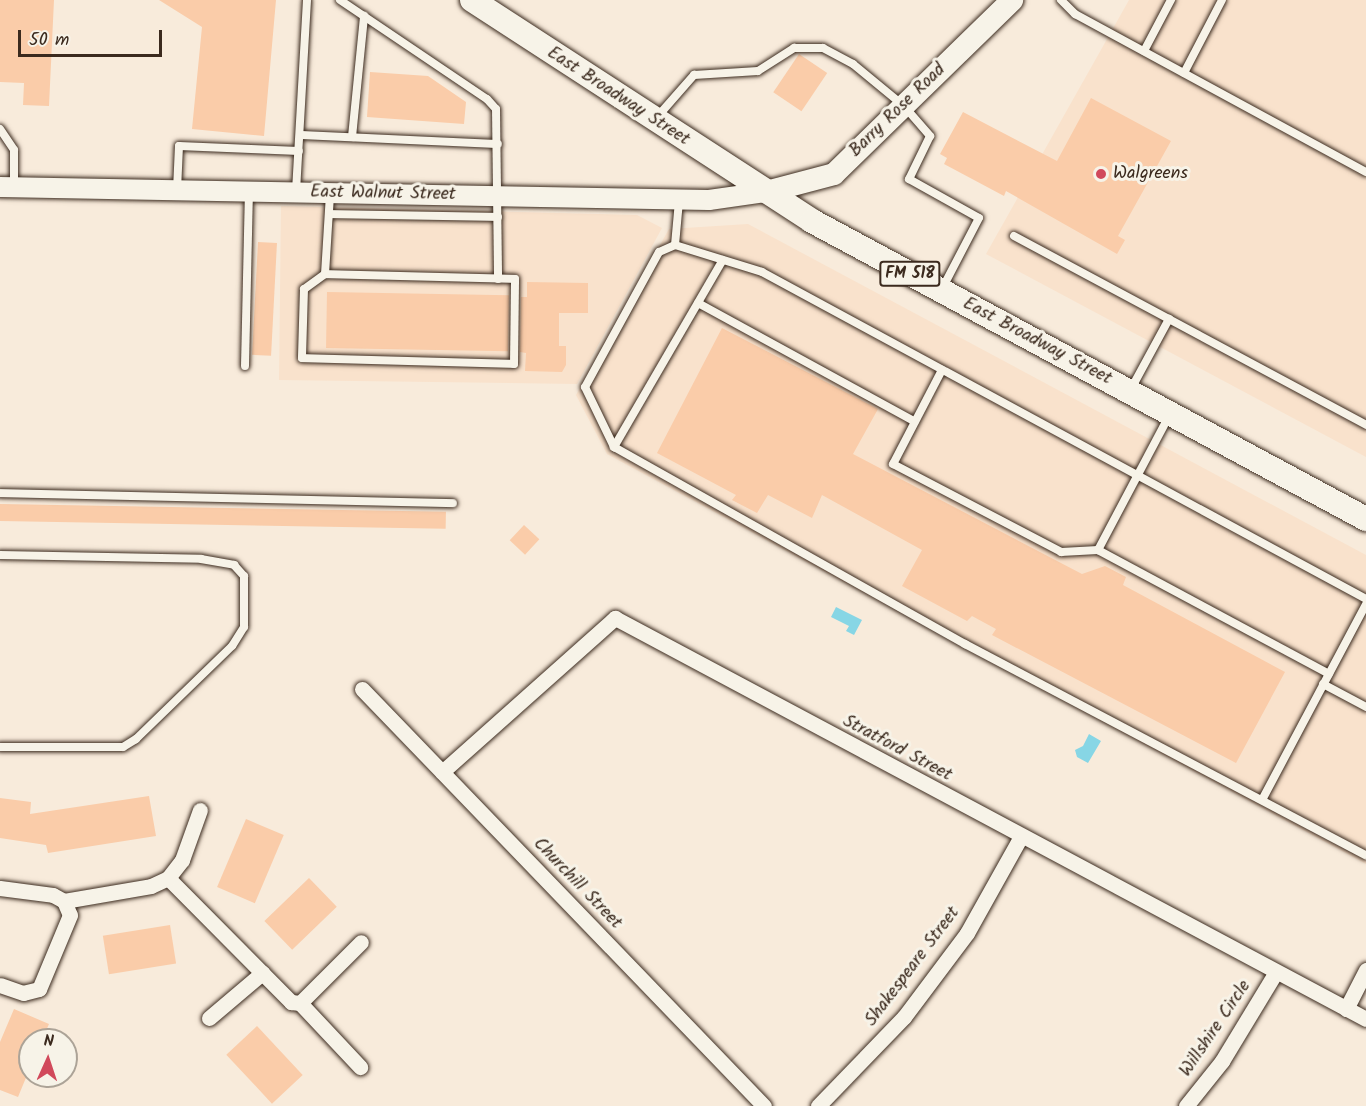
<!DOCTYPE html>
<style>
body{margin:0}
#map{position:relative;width:1366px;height:1106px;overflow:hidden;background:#f8ebdb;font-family:Kalam,sans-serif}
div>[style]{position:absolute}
.built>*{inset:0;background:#f9e2cc}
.water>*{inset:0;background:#87d6e5}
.building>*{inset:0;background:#facca9;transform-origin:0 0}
.roads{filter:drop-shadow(0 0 2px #3b2a1e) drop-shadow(0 0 2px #3b2a1e)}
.service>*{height:8px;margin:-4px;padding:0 4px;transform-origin:4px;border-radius:4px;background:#f7f3e8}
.minor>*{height:15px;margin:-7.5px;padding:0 7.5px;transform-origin:7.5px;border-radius:7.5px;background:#f7f3e8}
.tertiary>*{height:20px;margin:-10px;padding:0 10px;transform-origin:10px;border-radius:10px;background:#f7f3e8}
.secondary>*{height:22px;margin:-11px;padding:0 11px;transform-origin:11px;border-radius:11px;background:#f7f3e8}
.primary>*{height:24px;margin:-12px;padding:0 12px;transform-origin:12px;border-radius:12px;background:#f7f3e8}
.dots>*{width:16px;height:16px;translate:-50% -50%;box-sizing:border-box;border:3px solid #f7f3e8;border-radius:50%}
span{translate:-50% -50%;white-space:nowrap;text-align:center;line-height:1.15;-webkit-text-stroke:6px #f7f3e8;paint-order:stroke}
.shield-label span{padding:2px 4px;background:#f7f3e8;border:2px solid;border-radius:4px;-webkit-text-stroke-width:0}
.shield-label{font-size:16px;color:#3b2a1e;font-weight:700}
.street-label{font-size:18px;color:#3b2a1e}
.poi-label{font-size:18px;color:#3b2a1e}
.left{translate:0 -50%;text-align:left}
.north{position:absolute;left:18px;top:1028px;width:60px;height:60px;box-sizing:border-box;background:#f7f3e8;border:2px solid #aca397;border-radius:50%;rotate:3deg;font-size:16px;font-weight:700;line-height:24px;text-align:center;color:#3b2a1e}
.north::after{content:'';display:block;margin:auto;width:21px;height:27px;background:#d1495b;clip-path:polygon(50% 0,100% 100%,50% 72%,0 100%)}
.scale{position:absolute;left:18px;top:30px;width:144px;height:27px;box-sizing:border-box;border:3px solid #3b2a1e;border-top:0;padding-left:8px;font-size:18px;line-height:21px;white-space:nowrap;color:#3b2a1e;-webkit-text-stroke:4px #f7f3e8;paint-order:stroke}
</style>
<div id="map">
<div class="built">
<div style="clip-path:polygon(1129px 0,1366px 0,1366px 457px,986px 254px)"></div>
<div style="clip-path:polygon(281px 206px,637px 215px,662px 228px,577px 384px,279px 380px)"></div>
<div style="clip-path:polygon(748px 224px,1366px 555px,1366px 864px,607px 454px,576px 395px,669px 229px)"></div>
</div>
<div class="water">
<div style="clip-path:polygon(836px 607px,862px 620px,854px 635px,846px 631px,849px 626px,831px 617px)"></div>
<div style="clip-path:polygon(1089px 734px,1101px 741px,1088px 763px,1077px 757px,1075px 750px,1083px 746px)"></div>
</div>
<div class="building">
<div style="clip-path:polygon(0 0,54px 0,49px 106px,23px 105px,24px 83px,0 82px)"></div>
<div style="clip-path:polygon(159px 0,276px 0,264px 136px,192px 129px,202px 27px)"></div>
<div style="left:799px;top:54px;width:34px;height:46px;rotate:34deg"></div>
<div style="clip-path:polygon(370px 72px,428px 76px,466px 102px,464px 124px,367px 117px)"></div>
<div style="clip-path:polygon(1091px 98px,1171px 141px,1118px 236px,1125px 240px,1117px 254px,1006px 191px,1004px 196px,944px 164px,947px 158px,940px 154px,963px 112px,1057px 161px)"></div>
<div style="left:258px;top:242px;width:19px;height:113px;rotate:3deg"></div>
<div style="clip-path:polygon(527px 282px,588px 283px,588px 313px,559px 313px,559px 346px,566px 346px,566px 365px,562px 372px,525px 371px,526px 353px,520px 352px,521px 297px,527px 297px)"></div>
<div style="left:327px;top:292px;width:182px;height:56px;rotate:1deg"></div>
<div style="clip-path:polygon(722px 328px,878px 409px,853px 454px,1082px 574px,1105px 566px,1126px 577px,1123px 585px,1285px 672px,1236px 763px,992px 635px,996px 629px,972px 616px,967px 621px,902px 586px,922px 550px,822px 495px,812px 518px,768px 495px,757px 513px,732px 500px,736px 495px,657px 453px)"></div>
<div style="left:0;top:504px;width:446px;height:17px;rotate:1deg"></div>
<div style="left:524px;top:525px;width:21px;height:21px;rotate:43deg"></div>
<div style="clip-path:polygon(149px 796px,156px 836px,48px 853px,46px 845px,0 838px,0 798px,31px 802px,30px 814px)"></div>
<div style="left:246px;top:819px;width:41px;height:74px;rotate:23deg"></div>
<div style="left:309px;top:878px;width:40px;height:62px;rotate:46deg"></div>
<div style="left:170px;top:925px;width:39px;height:68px;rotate:81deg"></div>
<div style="clip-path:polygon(14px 1009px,49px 1024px,42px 1040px,30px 1040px,30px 1068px,18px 1097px,0 1090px,0 1042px)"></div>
<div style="left:257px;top:1026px;width:67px;height:42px;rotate:47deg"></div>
</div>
<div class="roads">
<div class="service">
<div style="left:340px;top:0;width:177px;rotate:34deg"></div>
<div style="left:487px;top:99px;width:13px;rotate:48deg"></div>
<div style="left:496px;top:109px;width:170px;rotate:89.3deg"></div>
<div style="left:1061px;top:0;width:20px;rotate:45deg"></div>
<div style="left:1075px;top:14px;width:331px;rotate:28.5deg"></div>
<div style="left:1144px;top:51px;width:58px;rotate:-62.1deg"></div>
<div style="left:1184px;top:73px;width:82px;rotate:-62.5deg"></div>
<div style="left:658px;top:116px;width:55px;rotate:-48.7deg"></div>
<div style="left:694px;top:75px;width:64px;rotate:-3.6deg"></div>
<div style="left:758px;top:71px;width:43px;rotate:-32.6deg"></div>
<div style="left:794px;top:48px;width:29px"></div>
<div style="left:823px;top:48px;width:34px;rotate:28deg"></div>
<div style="left:853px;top:64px;width:66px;rotate:39.5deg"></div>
<div style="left:904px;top:106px;width:40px;rotate:49deg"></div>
<div style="left:930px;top:136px;width:48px;rotate:116deg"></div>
<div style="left:909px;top:179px;width:80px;rotate:29.1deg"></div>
<div style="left:979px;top:218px;width:80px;rotate:117.5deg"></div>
<div style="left:0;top:129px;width:25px;rotate:56deg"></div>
<div style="left:14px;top:150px;width:36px;rotate:90deg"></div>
<div style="left:300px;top:135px;width:198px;rotate:2.6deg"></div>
<div style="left:352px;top:137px;width:122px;rotate:-84.3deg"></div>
<div style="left:177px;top:190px;width:44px;rotate:-87.4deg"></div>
<div style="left:179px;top:146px;width:120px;rotate:2.4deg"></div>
<div style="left:296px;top:191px;width:191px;rotate:-86.7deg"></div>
<div style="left:679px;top:201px;width:44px;rotate:95.2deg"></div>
<div style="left:675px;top:245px;width:91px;rotate:17.2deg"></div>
<div style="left:762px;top:272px;width:687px;rotate:28.43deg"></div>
<div style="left:329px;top:214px;width:169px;rotate:1deg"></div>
<div style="left:1014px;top:236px;width:400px;rotate:28.2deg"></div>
<div style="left:675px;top:245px;width:17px;rotate:156deg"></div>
<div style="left:659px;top:252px;width:154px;rotate:118.7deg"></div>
<div style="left:585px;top:387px;width:67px;rotate:64.2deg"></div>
<div style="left:614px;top:447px;width:403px;rotate:29.3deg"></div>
<div style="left:965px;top:644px;width:453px;rotate:27.8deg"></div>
<div style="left:325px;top:274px;width:26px;rotate:144deg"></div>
<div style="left:304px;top:289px;width:69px;rotate:91.7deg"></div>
<div style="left:302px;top:358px;width:212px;rotate:1.6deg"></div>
<div style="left:514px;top:364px;width:85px;rotate:-89.3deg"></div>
<div style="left:515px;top:279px;width:190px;rotate:-178.5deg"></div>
<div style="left:325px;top:274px;width:79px;rotate:-86.4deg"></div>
<div style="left:698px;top:303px;width:247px;rotate:28.7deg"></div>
<div style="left:245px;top:366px;width:174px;rotate:-88.7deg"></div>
<div style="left:942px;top:370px;width:106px;rotate:117.5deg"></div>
<div style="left:893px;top:464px;width:190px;rotate:27.6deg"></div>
<div style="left:1061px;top:552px;width:37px;rotate:-3deg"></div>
<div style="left:1098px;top:550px;width:262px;rotate:28.2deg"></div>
<div style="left:1131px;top:389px;width:80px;rotate:-61.5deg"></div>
<div style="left:614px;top:447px;width:216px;rotate:-59.8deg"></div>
<div style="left:0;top:493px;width:453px;rotate:1.3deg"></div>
<div style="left:1098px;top:550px;width:152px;rotate:-62.1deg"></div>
<div style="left:0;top:555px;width:201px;rotate:1.1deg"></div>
<div style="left:201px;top:559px;width:34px;rotate:10deg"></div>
<div style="left:234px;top:565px;width:15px;rotate:48deg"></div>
<div style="left:244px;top:576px;width:51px;rotate:90deg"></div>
<div style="left:244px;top:627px;width:22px;rotate:122deg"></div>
<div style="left:232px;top:646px;width:134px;rotate:135.9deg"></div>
<div style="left:136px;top:739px;width:15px;rotate:148deg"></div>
<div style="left:123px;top:747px;width:123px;rotate:180deg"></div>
<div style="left:1323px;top:684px;width:49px;rotate:28.1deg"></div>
<div style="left:1262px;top:800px;width:222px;rotate:-62deg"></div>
</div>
<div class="minor">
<div style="left:362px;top:689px;width:579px;rotate:46.05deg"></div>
<div style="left:442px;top:772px;width:232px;rotate:-41.7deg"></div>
<div style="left:615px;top:618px;width:851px;rotate:28.1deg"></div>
<div style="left:168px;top:878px;width:175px;rotate:45.2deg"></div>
<div style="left:291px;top:1002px;width:9px;rotate:6deg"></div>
<div style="left:300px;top:1003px;width:86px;rotate:-45deg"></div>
<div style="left:0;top:888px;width:53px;rotate:7.5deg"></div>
<div style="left:53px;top:895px;width:13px;rotate:29deg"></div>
<div style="left:64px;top:901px;width:15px;rotate:67deg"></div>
<div style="left:70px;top:915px;width:80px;rotate:112.7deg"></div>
<div style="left:39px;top:989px;width:16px;rotate:166deg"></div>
<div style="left:23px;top:993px;width:24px;rotate:-161deg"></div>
<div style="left:64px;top:901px;width:88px;rotate:-9.8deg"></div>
<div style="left:151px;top:886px;width:19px;rotate:-25deg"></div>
<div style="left:168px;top:878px;width:23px;rotate:-52deg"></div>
<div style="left:182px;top:860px;width:53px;rotate:-70.2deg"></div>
<div style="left:300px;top:1003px;width:88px;rotate:46.8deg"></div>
<div style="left:1346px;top:1009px;width:44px;rotate:-62.9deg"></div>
<div style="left:209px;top:1018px;width:70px;rotate:-40.3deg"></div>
<div style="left:818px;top:1106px;width:124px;rotate:-46deg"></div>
<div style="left:904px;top:1017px;width:105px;rotate:-53.1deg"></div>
<div style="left:967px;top:933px;width:109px;rotate:-60.8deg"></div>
<div style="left:1186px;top:1106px;width:58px;rotate:-51.3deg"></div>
<div style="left:1222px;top:1061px;width:104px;rotate:-58.8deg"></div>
</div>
<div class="tertiary">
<div style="left:0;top:187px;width:709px;rotate:1.05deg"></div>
<div style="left:709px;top:200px;width:58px;rotate:-8deg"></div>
</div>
<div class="secondary">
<div style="left:766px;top:192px;width:70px;rotate:-14.8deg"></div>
<div style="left:834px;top:174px;width:249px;rotate:-44.3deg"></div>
</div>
<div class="primary">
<div style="left:472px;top:0;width:406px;rotate:33deg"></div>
<div style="left:812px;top:221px;width:629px;rotate:28.28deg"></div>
</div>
</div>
<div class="dots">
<div style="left:1101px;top:174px;background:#d1495b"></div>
</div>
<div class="shield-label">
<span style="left:910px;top:274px">FM 518</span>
</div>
<div class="street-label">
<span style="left:618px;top:97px;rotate:33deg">East Broadway Street</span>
<span style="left:898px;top:111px;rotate:-44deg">Barry Rose Road</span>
<span style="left:383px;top:194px;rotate:1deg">East Walnut Street</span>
<span style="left:1037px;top:342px;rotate:28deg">East Broadway Street</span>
<span style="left:897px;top:749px;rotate:28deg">Stratford Street</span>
<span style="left:577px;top:884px;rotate:46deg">Churchill Street</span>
<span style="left:913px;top:967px;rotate:-53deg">Shakespeare Street</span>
<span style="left:1216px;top:1029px;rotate:-56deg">Willshire Circle</span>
</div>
<div class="poi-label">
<span class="left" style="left:1113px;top:174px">Walgreens</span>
</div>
<div class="north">N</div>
<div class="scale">50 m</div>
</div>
